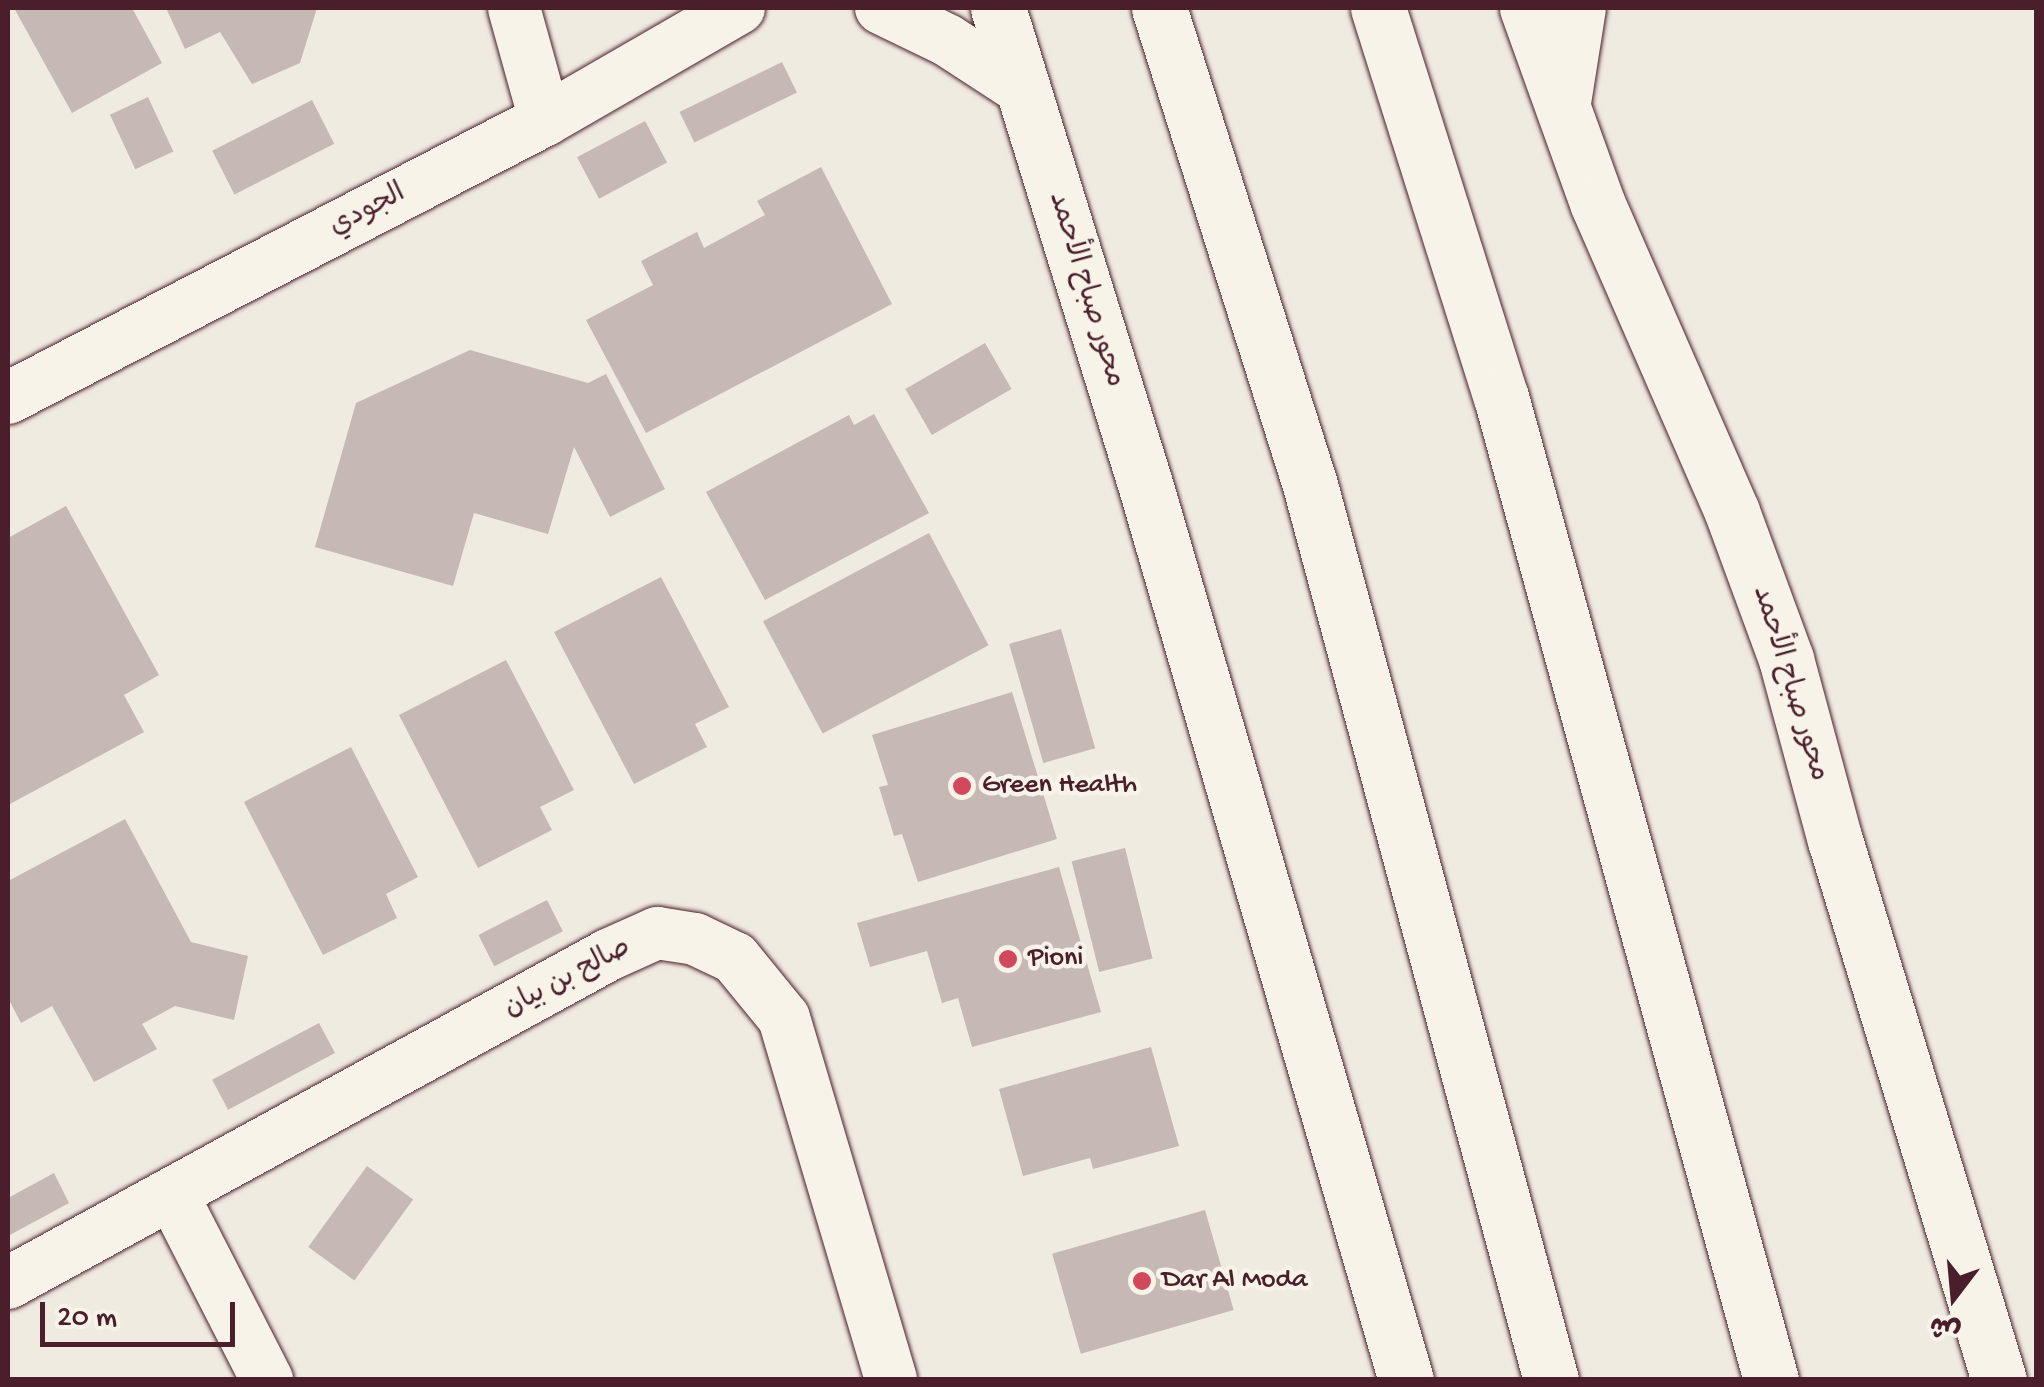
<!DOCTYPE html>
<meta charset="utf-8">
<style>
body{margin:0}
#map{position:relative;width:2044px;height:1387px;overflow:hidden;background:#f0ebe0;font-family:"Gochi Hand","Playpen Sans Arabic",sans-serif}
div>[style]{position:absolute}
.building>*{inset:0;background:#c6b8b3;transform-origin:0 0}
.roads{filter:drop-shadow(0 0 2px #4a1f2b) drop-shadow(0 0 2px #4a1f2b)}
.minor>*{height:52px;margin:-26px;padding:0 26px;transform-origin:26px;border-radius:26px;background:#f7f3e8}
.tertiary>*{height:55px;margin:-27.5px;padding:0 27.5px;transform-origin:27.5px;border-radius:27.5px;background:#f7f3e8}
.trunk>*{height:55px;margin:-27.5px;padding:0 27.5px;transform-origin:27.5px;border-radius:27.5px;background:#f7f3e8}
.dots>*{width:28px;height:28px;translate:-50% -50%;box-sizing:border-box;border:5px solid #f7f3e8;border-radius:50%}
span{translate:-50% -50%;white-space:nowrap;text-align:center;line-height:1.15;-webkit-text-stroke:9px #f7f3e8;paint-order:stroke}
.street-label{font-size:28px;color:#4a1f2b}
.poi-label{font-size:28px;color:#4a1f2b}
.left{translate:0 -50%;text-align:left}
.frame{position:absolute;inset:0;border:10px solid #4a1f2b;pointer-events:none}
.north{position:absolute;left:1904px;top:1247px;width:100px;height:100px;-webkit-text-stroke:8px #f7f3e8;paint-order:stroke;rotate:196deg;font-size:28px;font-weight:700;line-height:40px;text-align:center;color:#4a1f2b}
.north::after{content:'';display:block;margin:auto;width:35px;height:45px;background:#4a1f2b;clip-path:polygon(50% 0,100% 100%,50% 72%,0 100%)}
.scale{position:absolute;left:40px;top:1302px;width:195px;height:45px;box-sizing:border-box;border:5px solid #4a1f2b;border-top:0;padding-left:12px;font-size:30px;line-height:35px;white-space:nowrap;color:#4a1f2b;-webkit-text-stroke:8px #f7f3e8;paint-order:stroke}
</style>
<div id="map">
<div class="building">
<div style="clip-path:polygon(14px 8px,132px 8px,162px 63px,72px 113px)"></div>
<div style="clip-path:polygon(166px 8px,317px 8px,300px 63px,252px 84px,220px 32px,185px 49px)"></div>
<div style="left:782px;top:62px;width:34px;height:114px;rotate:64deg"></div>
<div style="left:148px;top:97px;width:60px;height:42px;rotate:65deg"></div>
<div style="left:312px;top:100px;width:49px;height:112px;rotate:63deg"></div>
<div style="left:645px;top:121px;width:47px;height:77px;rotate:62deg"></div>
<div style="clip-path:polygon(821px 167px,892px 304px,646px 433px,586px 320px,653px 285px,641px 261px,697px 232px,704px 248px,765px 215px,757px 201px)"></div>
<div style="left:985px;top:343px;width:53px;height:92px;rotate:60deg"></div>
<div style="clip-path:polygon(470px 350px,588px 383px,606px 374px,665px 489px,610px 517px,574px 447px,548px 534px,474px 513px,453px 586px,315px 547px,356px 403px)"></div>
<div style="clip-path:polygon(874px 414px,929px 513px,765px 600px,706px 492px,849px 415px,854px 425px)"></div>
<div style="clip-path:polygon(66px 506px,159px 675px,124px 695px,144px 732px,8px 805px,8px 538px)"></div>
<div style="left:929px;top:533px;width:127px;height:188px;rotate:62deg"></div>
<div style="clip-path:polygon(661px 577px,729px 707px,695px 724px,707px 747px,634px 784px,554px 632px)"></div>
<div style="left:1061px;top:629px;width:124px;height:54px;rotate:74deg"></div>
<div style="clip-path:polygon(506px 660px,574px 790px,540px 807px,552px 830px,478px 868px,399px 715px)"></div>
<div style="clip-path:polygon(1012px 692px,1057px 839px,918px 882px,902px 834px,894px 836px,879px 787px,888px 785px,872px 735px)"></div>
<div style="clip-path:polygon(351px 747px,418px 877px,386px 894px,397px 918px,323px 955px,244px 802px)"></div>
<div style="clip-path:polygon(125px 819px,191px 942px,248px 956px,234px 1020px,175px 1006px,142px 1024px,157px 1049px,94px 1082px,52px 1006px,21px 1023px,8px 998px,8px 881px)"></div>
<div style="left:1125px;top:848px;width:114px;height:55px;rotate:76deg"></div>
<div style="clip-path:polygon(1059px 867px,1101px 1012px,972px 1047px,958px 998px,942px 1003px,927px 951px,870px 967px,857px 923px)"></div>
<div style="left:547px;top:900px;width:35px;height:77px;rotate:63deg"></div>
<div style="left:319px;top:1023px;width:34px;height:121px;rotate:62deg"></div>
<div style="clip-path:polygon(1151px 1047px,1179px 1146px,1093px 1169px,1090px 1158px,1023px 1176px,999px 1089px)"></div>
<div style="left:367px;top:1166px;width:57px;height:100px;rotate:36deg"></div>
<div style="clip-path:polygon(54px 1173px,69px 1203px,8px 1236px,8px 1198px)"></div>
<div style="left:1205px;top:1210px;width:104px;height:159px;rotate:74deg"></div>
</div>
<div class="roads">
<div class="minor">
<div style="left:514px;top:8px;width:116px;rotate:74.5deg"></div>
<div style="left:881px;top:8px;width:73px;rotate:25.9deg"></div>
<div style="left:947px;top:40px;width:92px;rotate:33deg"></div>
<div style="left:1564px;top:109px;width:102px;rotate:-81deg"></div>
<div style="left:8px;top:398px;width:605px;rotate:-27.37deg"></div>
<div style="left:545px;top:120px;width:224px;rotate:-30deg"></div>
<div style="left:173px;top:1196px;width:207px;rotate:62.9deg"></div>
<div style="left:8px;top:1283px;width:684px;rotate:-28.66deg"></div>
<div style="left:608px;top:955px;width:54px;rotate:-24.2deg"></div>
<div style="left:657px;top:933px;width:38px;rotate:9deg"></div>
<div style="left:695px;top:939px;width:44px;rotate:25.4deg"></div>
<div style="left:735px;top:958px;width:77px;rotate:50.8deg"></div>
<div style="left:784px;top:1018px;width:377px;rotate:73.5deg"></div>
</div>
<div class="tertiary">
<div style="left:998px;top:8px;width:501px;rotate:72.83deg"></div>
<div style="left:1146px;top:487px;width:930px;rotate:73.77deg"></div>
<div style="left:1527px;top:8px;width:209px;rotate:70.2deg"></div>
<div style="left:1598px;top:205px;width:335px;rotate:66.4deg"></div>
<div style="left:1732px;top:512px;width:157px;rotate:69.8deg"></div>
<div style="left:1786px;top:659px;width:188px;rotate:74.9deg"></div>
<div style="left:1835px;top:840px;width:564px;rotate:73.11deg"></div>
</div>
<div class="trunk">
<div style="left:1159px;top:8px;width:500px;rotate:72.43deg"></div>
<div style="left:1310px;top:485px;width:927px;rotate:74.93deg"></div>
<div style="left:1378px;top:8px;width:408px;rotate:72.5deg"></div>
<div style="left:1501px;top:397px;width:1019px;rotate:74.64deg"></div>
</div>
</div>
<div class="dots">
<div style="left:962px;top:786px;background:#d1495b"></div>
<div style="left:1008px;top:959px;background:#d1495b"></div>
<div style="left:1142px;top:1281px;background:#d1495b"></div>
</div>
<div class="street-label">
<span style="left:368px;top:211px;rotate:-27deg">الجودي</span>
<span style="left:1085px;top:290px;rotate:73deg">محور صباح الأحمد</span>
<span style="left:1789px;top:684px;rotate:73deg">محور صباح الأحمد</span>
<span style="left:568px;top:979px;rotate:-28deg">صالح بن بيان</span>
</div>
<div class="poi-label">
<span class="left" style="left:982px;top:786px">Green Health</span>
<span class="left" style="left:1028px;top:959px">Pioni</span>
<span class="left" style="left:1162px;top:1281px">Dar Al Moda</span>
</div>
<div class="frame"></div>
<div class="north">ش</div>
<div class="scale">20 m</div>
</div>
